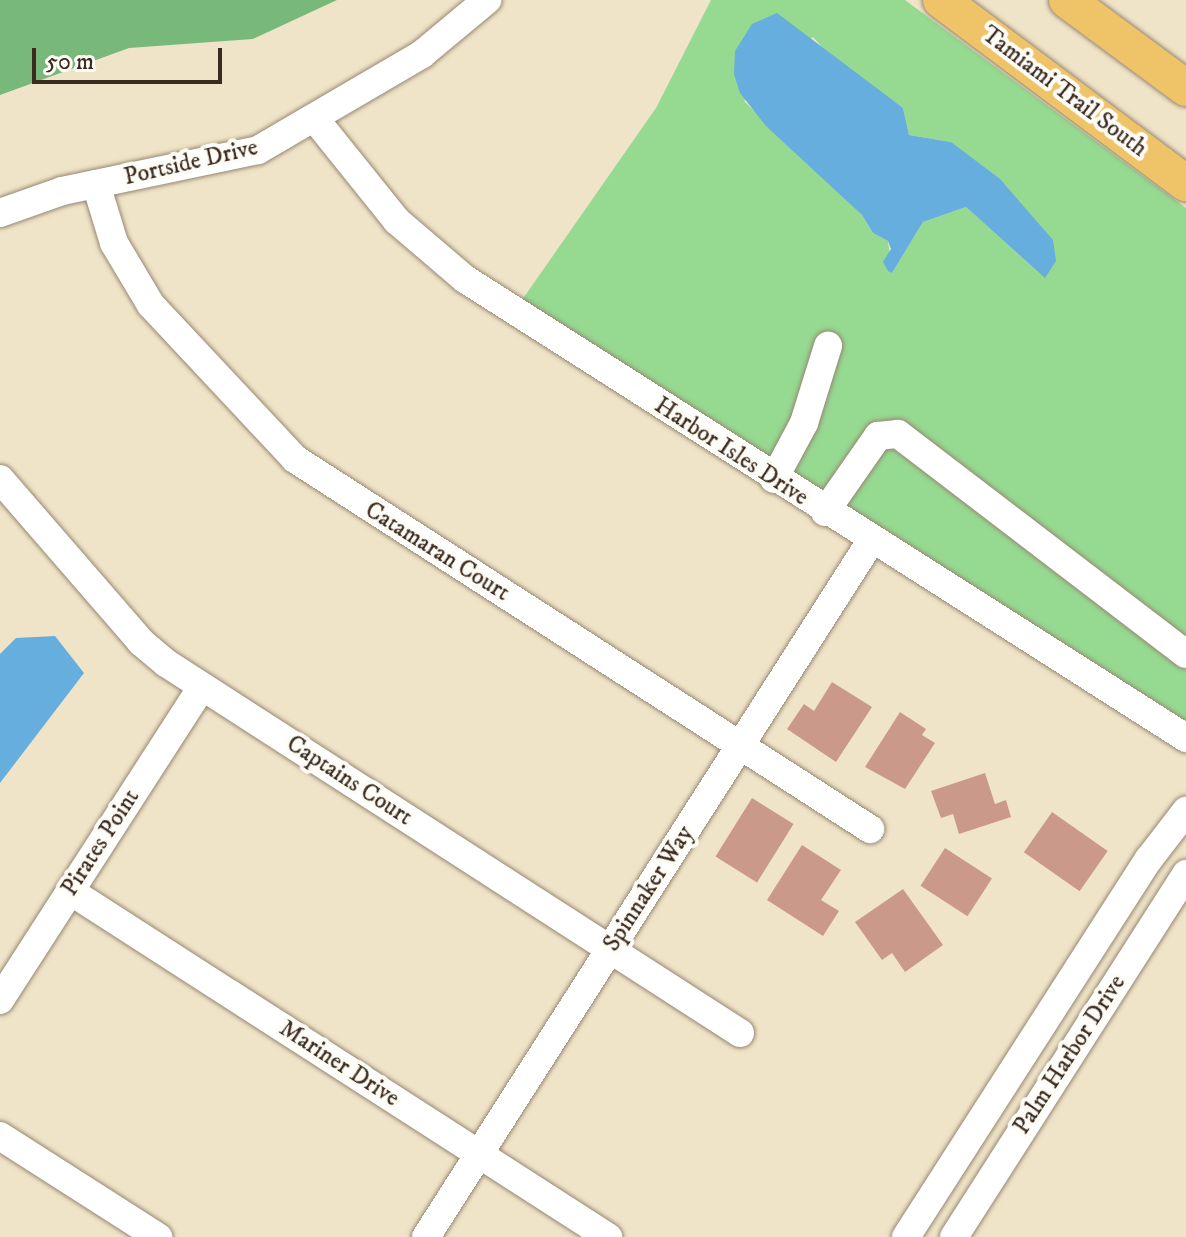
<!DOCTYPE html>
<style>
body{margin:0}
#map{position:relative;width:1186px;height:1237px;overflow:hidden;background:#f0e4c8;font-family:"IM FELL DW Pica",serif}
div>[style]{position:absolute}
.green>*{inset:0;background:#96d991}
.forest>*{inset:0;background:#78b97b}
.water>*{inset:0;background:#66aede}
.building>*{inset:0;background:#cb998a;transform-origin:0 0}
.roads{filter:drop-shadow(0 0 2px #968773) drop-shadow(0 0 2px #968773)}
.minor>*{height:28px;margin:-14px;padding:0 14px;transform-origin:14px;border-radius:14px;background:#fff}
.major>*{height:36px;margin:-18px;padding:0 18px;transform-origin:18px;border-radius:18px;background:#efc469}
span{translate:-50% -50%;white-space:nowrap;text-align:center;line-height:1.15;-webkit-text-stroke:8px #fdfcf7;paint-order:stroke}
.street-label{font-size:24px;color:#3b2a1e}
.scale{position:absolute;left:32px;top:48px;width:190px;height:36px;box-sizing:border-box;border:4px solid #3b2a1e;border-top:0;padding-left:10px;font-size:24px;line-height:28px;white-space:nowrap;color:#3b2a1e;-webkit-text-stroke:6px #fdfcf7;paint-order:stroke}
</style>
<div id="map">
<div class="green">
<div style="clip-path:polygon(evenodd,711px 0,905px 0,1186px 208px,1186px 721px,522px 300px,656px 108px,711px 0,813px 37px,831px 57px,903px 108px,909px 135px,951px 142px,1044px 277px,966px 207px,923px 222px,892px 273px,888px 241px,873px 233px,862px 215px,744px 101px,813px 37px)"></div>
</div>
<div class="forest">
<div style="clip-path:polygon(0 0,337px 0,253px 39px,129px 48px,0 95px)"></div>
</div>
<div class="water">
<div style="clip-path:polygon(777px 13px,903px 108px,909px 135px,951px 142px,1000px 179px,1053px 240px,1056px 261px,1045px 278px,966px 207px,923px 222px,892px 273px,888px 271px,883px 262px,891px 249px,888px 241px,873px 233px,862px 215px,766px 126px,740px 93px,734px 74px,735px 51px,752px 24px)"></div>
<div style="clip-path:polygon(55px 636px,84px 673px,0 783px,0 654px,16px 638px)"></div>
</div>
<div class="building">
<div style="clip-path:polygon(832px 682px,872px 707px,836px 762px,787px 729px,804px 704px,814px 711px)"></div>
<div style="clip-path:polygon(900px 712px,926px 729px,922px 735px,935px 743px,905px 789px,865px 767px)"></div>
<div style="clip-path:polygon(985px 773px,995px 804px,1006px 800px,1011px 817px,959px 834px,953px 814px,941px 818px,931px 791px)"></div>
<div style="left:752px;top:798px;width:49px;height:69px;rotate:32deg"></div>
<div style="left:1052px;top:812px;width:68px;height:49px;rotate:35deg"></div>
<div style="clip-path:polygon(802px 845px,841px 870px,821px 900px,839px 911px,823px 936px,767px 900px)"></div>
<div style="left:945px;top:848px;width:56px;height:45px;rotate:33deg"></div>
<div style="clip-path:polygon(903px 889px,943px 945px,905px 972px,892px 953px,882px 960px,855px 922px)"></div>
</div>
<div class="roads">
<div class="minor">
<div style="left:315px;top:119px;width:131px;rotate:51.2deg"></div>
<div style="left:397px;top:221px;width:89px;rotate:40.5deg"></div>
<div style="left:465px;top:279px;width:855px;rotate:32.48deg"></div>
<div style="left:96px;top:184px;width:62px;rotate:73deg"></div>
<div style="left:114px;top:243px;width:72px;rotate:59.2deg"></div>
<div style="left:151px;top:305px;width:211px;rotate:46.9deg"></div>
<div style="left:295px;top:459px;width:684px;rotate:32.76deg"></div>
<div style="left:0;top:213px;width:66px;rotate:-19.5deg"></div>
<div style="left:62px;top:191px;width:200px;rotate:-11.8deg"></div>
<div style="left:258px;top:150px;width:190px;rotate:-30.3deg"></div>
<div style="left:422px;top:54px;width:85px;rotate:-39.7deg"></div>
<div style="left:0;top:479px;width:216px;rotate:49.1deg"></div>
<div style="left:141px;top:642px;width:33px;rotate:40deg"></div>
<div style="left:166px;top:663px;width:683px;rotate:32.81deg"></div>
<div style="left:774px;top:479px;width:64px;rotate:-61.8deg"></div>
<div style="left:804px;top:423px;width:81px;rotate:-72.7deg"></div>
<div style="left:825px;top:512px;width:93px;rotate:-55.1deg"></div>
<div style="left:878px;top:436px;width:20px;rotate:-6deg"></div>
<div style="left:898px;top:434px;width:362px;rotate:37.4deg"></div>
<div style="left:70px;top:891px;width:640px;rotate:32.75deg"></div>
<div style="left:0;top:1000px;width:373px;rotate:-57.2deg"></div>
<div style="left:0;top:1136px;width:188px;rotate:32.6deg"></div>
<div style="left:426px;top:1237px;width:826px;rotate:-57.41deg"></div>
<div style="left:906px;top:1237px;width:449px;rotate:-57.3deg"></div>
<div style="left:1149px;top:859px;width:61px;rotate:-52.4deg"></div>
<div style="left:954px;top:1237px;width:431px;rotate:-57.4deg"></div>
</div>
<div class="major">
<div style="left:941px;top:0;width:306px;rotate:36.8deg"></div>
<div style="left:1067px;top:0;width:148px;rotate:36.5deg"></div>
</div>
</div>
<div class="street-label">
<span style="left:1064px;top:92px;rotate:37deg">Tamiami Trail South</span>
<span style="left:191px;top:163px;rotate:-13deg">Portside Drive</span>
<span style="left:731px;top:452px;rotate:33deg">Harbor Isles Drive</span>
<span style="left:437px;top:552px;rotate:32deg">Catamaran Court</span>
<span style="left:349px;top:781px;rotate:33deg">Captains Court</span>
<span style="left:101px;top:843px;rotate:-57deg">Pirates Point</span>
<span style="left:649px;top:889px;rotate:-57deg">Spinnaker Way</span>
<span style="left:1070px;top:1055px;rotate:-57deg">Palm Harbor Drive</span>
<span style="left:339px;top:1064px;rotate:33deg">Mariner Drive</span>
</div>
<div class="scale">50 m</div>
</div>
